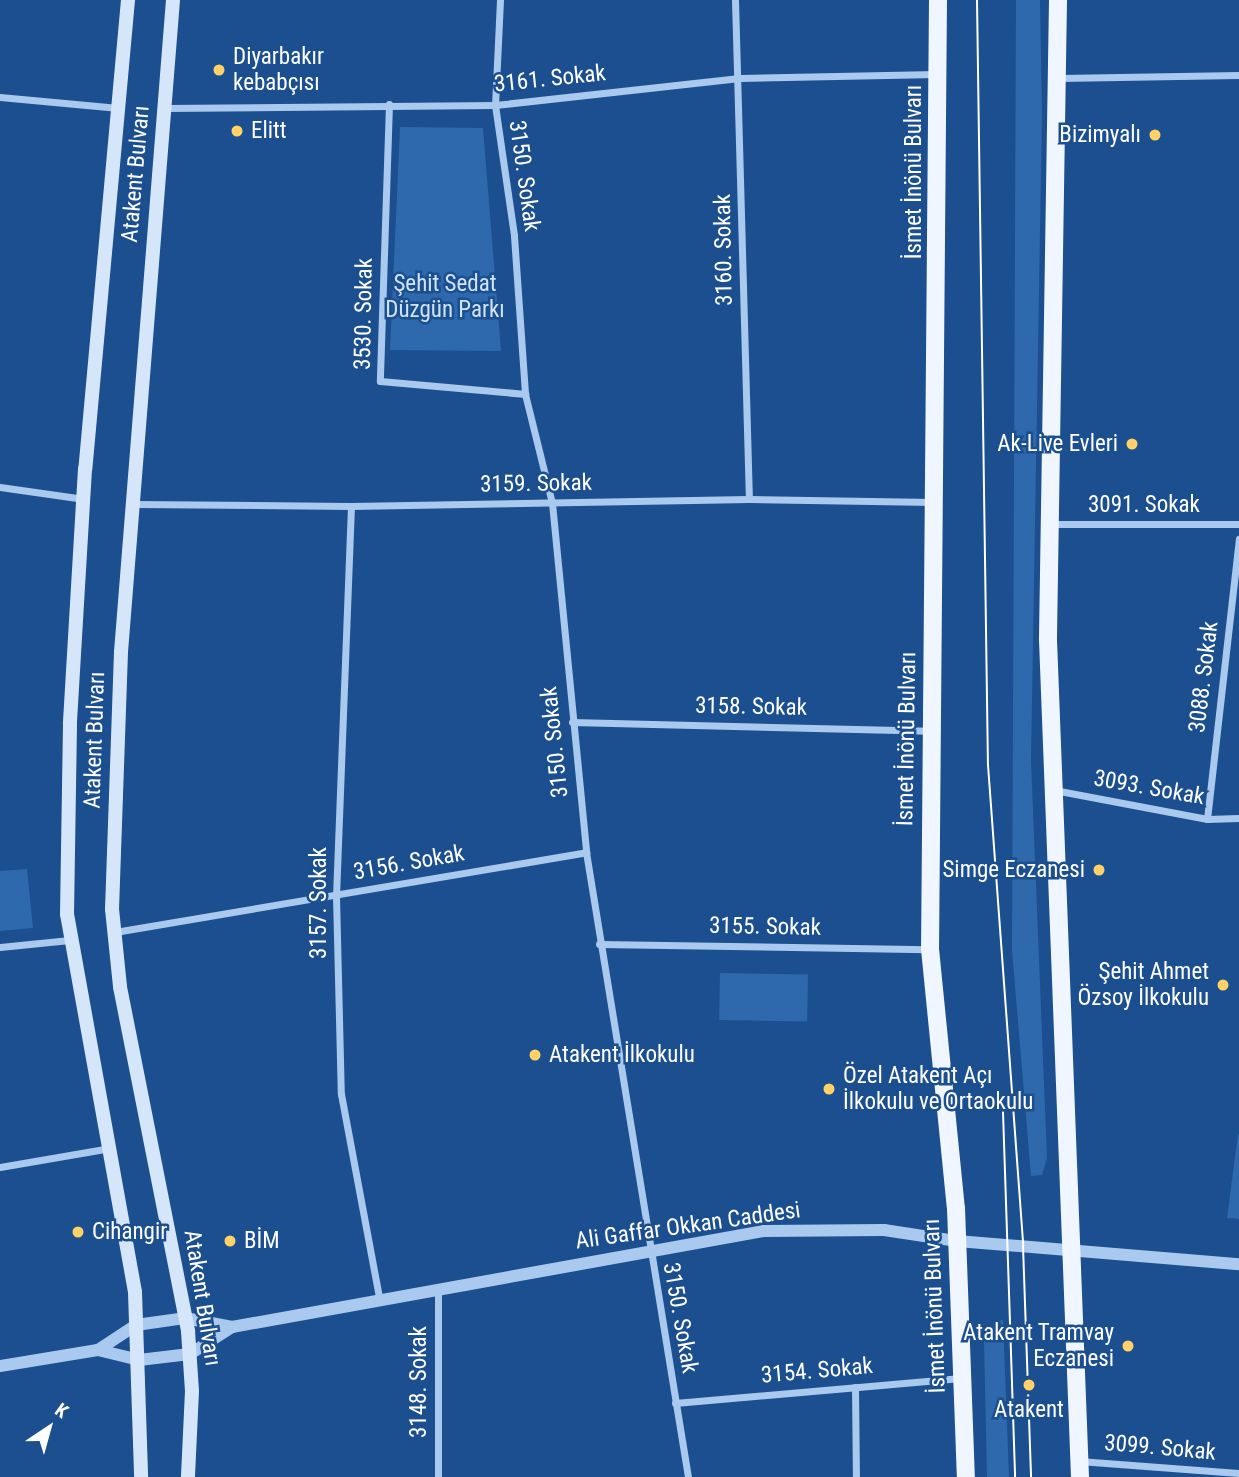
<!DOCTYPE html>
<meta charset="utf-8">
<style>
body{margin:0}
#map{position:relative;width:1239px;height:1477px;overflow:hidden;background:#1b4f8f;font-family:"Roboto Condensed",sans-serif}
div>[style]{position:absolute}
.green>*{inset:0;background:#2e69ad;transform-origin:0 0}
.minor>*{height:7px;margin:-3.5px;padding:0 3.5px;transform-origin:3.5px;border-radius:3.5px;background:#a9c9ee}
.tertiary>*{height:12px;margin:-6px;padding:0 6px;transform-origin:6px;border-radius:6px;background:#a9c9ee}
.secondary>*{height:14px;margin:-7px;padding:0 7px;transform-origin:7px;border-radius:7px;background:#d6e6fa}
.primary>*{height:18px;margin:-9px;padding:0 9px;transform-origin:9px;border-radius:9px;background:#f0f6ff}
.tram>*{height:2px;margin:-1px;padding:0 1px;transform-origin:1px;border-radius:1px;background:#fff}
.dots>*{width:19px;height:19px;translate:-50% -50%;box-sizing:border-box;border:4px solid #1b4f8f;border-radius:50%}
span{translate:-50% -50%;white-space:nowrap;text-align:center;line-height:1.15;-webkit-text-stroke:5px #1b4f8f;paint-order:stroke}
.poi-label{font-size:23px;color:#fff}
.left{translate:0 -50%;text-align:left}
.right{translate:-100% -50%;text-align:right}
.street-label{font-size:23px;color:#fff}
.park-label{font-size:23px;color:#cfe3fa}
.north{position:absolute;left:14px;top:1393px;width:70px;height:70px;-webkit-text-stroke:5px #1b4f8f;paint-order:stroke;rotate:36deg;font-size:19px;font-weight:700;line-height:28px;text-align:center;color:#fff}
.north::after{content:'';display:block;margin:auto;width:24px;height:32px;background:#fff;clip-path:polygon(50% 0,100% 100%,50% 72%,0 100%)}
</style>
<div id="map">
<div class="green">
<div style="clip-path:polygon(1016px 0,1040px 0,1042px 113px,1031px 760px,1047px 1158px,1042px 1175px,1031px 1176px,1012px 950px)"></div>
<div style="clip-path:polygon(400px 127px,483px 128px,501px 351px,390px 350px)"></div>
<div style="clip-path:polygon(27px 869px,33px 928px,0 931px,0 871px)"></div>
<div style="left:720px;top:973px;width:88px;height:47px;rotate:1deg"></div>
<div style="clip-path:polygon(1238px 1134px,1239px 1134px,1239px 1219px,1227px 1218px)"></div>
<div style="clip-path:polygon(1003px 1320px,1009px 1477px,987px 1477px,984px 1341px,997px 1321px)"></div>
</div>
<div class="minor">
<div style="left:500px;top:0;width:105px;rotate:92.7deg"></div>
<div style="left:495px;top:105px;width:132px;rotate:81.7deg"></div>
<div style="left:514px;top:236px;width:158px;rotate:86deg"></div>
<div style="left:525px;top:394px;width:112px;rotate:76.1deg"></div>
<div style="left:552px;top:503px;width:351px;rotate:84.4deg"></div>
<div style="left:586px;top:852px;width:633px;rotate:80.73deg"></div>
<div style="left:735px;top:0;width:499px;rotate:88.4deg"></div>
<div style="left:1060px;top:78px;width:179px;rotate:-1deg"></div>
<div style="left:0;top:97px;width:119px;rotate:5.3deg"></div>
<div style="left:389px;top:104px;width:277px;rotate:91.9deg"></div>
<div style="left:380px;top:381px;width:146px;rotate:5.1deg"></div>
<div style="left:165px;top:108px;width:330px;rotate:-0.5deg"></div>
<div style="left:495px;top:105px;width:246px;rotate:-6.3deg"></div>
<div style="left:740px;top:78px;width:196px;rotate:-1.2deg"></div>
<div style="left:0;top:487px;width:85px;rotate:8.1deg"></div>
<div style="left:135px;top:504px;width:216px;rotate:0.5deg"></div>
<div style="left:351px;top:506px;width:398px;rotate:-1deg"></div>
<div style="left:749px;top:499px;width:184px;rotate:0.9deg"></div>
<div style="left:351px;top:506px;width:390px;rotate:92.2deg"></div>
<div style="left:336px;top:896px;width:198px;rotate:88.6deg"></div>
<div style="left:341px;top:1094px;width:207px;rotate:79.4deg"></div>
<div style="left:1051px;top:524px;width:188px"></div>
<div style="left:572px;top:722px;width:357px;rotate:1.4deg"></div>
<div style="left:1054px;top:790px;width:156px;rotate:10.7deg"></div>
<div style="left:1207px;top:819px;width:32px;rotate:-2deg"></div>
<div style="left:1207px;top:819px;width:282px;rotate:-83.5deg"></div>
<div style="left:115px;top:932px;width:478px;rotate:-9.6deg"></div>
<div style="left:599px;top:944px;width:329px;rotate:0.9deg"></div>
<div style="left:0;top:947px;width:70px;rotate:-5.7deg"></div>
<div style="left:0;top:1167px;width:112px;rotate:-9.8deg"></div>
<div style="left:855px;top:1387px;width:90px;rotate:89.4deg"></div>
<div style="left:675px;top:1403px;width:287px;rotate:-5deg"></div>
<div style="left:1079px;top:1461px;width:160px;rotate:4.3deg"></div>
<div style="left:438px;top:1477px;width:188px;rotate:-90deg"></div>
</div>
<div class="tertiary">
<div style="left:98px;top:1350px;width:45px;rotate:-33.3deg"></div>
<div style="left:136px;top:1325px;width:49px;rotate:-8.1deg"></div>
<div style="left:185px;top:1318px;width:48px;rotate:10.8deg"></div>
<div style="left:0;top:1366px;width:99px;rotate:-9.3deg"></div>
<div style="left:98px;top:1350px;width:42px;rotate:13.7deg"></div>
<div style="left:139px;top:1360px;width:51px;rotate:-6.7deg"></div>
<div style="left:190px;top:1354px;width:50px;rotate:-32.7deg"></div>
<div style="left:232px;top:1327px;width:541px;rotate:-10.23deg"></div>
<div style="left:764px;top:1231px;width:120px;rotate:-0.5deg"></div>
<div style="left:884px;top:1230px;width:74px;rotate:8.6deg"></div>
<div style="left:957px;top:1241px;width:283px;rotate:4.7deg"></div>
</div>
<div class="secondary">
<div style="left:128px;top:0;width:471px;rotate:95.2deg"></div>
<div style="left:85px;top:469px;width:255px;rotate:93.4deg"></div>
<div style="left:70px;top:724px;width:190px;rotate:90.9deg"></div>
<div style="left:67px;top:914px;width:384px;rotate:79.8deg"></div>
<div style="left:135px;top:1292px;width:185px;rotate:88.1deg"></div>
<div style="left:173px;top:0;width:654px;rotate:94.56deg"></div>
<div style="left:121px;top:652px;width:257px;rotate:92deg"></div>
<div style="left:112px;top:909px;width:78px;rotate:84.1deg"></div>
<div style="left:120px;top:987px;width:351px;rotate:78.8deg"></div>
<div style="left:188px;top:1331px;width:60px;rotate:86.2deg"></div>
<div style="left:192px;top:1391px;width:86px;rotate:92.7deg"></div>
</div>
<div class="primary">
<div style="left:938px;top:0;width:949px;rotate:90.48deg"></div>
<div style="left:930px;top:949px;width:260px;rotate:84.3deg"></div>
<div style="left:956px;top:1208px;width:269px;rotate:87.9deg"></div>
<div style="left:1058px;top:0;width:640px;rotate:90.9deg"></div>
<div style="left:1048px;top:640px;width:838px;rotate:87.81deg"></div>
</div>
<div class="tram">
<div style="left:977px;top:0;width:765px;rotate:89.18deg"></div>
<div style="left:988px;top:765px;width:482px;rotate:85.8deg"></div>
<div style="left:1023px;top:1246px;width:231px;rotate:88deg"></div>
<div style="left:1003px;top:1112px;width:365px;rotate:88.1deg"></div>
</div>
<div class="dots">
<div style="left:219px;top:70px;background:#ffd166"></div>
<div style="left:237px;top:131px;background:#ffd166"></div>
<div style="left:1155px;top:135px;background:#ffd166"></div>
<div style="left:1132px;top:444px;background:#ffd166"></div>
<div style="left:1099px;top:870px;background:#ffd166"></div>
<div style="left:1223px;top:985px;background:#ffd166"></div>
<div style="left:535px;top:1055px;background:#ffd166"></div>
<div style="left:829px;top:1089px;background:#ffd166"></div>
<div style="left:78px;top:1232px;background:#ffd166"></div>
<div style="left:230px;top:1241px;background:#ffd166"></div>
<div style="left:1128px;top:1346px;background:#ffd166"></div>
<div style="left:1029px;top:1385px;background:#ffd166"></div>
</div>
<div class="poi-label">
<span class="left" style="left:233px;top:70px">Diyarbakır<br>kebabçısı</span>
<span class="left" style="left:251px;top:131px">Elitt</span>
<span class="right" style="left:1141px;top:135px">Bizimyalı</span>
<span class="right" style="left:1118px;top:444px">Ak-Live Evleri</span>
<span class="right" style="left:1085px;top:870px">Simge Eczanesi</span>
<span class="right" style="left:1209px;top:985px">Şehit Ahmet<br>Özsoy İlkokulu</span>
<span class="left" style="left:549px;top:1055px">Atakent İlkokulu</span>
<span class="left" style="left:843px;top:1089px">Özel Atakent Açı<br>İlkokulu ve Ortaokulu</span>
<span class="left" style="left:92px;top:1232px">Cihangir</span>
<span class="left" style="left:244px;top:1241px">BİM</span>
<span class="right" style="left:1114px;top:1346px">Atakent Tramvay<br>Eczanesi</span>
<span style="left:1029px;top:1410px">Atakent</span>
</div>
<div class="street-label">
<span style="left:550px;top:79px;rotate:-6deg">3161. Sokak</span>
<span style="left:914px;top:172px;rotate:-90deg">İsmet İnönü Bulvarı</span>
<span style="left:136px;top:174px;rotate:-85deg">Atakent Bulvarı</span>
<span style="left:524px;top:176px;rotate:82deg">3150. Sokak</span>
<span style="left:724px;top:250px;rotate:-91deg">3160. Sokak</span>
<span style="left:364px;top:314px;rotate:-89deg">3530. Sokak</span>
<span style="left:536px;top:484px;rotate:-1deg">3159. Sokak</span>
<span style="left:1144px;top:505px">3091. Sokak</span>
<span style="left:1204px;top:677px;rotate:-83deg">3088. Sokak</span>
<span style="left:751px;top:707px;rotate:1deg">3158. Sokak</span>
<span style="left:907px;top:739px;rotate:-89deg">İsmet İnönü Bulvarı</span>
<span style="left:95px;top:740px;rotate:-88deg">Atakent Bulvarı</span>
<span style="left:555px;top:742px;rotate:-96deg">3150. Sokak</span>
<span style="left:1149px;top:788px;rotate:10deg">3093. Sokak</span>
<span style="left:409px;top:863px;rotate:-10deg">3156. Sokak</span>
<span style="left:319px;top:903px;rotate:-90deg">3157. Sokak</span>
<span style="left:765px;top:927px;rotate:1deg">3155. Sokak</span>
<span style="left:688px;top:1226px;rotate:-8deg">Ali Gaffar Okkan Caddesi</span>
<span style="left:202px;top:1298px;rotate:81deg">Atakent Bulvarı</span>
<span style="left:935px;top:1306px;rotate:-92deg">İsmet İnönü Bulvarı</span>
<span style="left:680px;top:1318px;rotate:80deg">3150. Sokak</span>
<span style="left:817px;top:1371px;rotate:-5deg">3154. Sokak</span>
<span style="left:419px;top:1382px;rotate:-90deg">3148. Sokak</span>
<span style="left:1160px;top:1448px;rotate:5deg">3099. Sokak</span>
</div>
<div class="park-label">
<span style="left:445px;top:297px">Şehit Sedat<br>Düzgün Parkı</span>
</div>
<div class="north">K</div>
</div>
